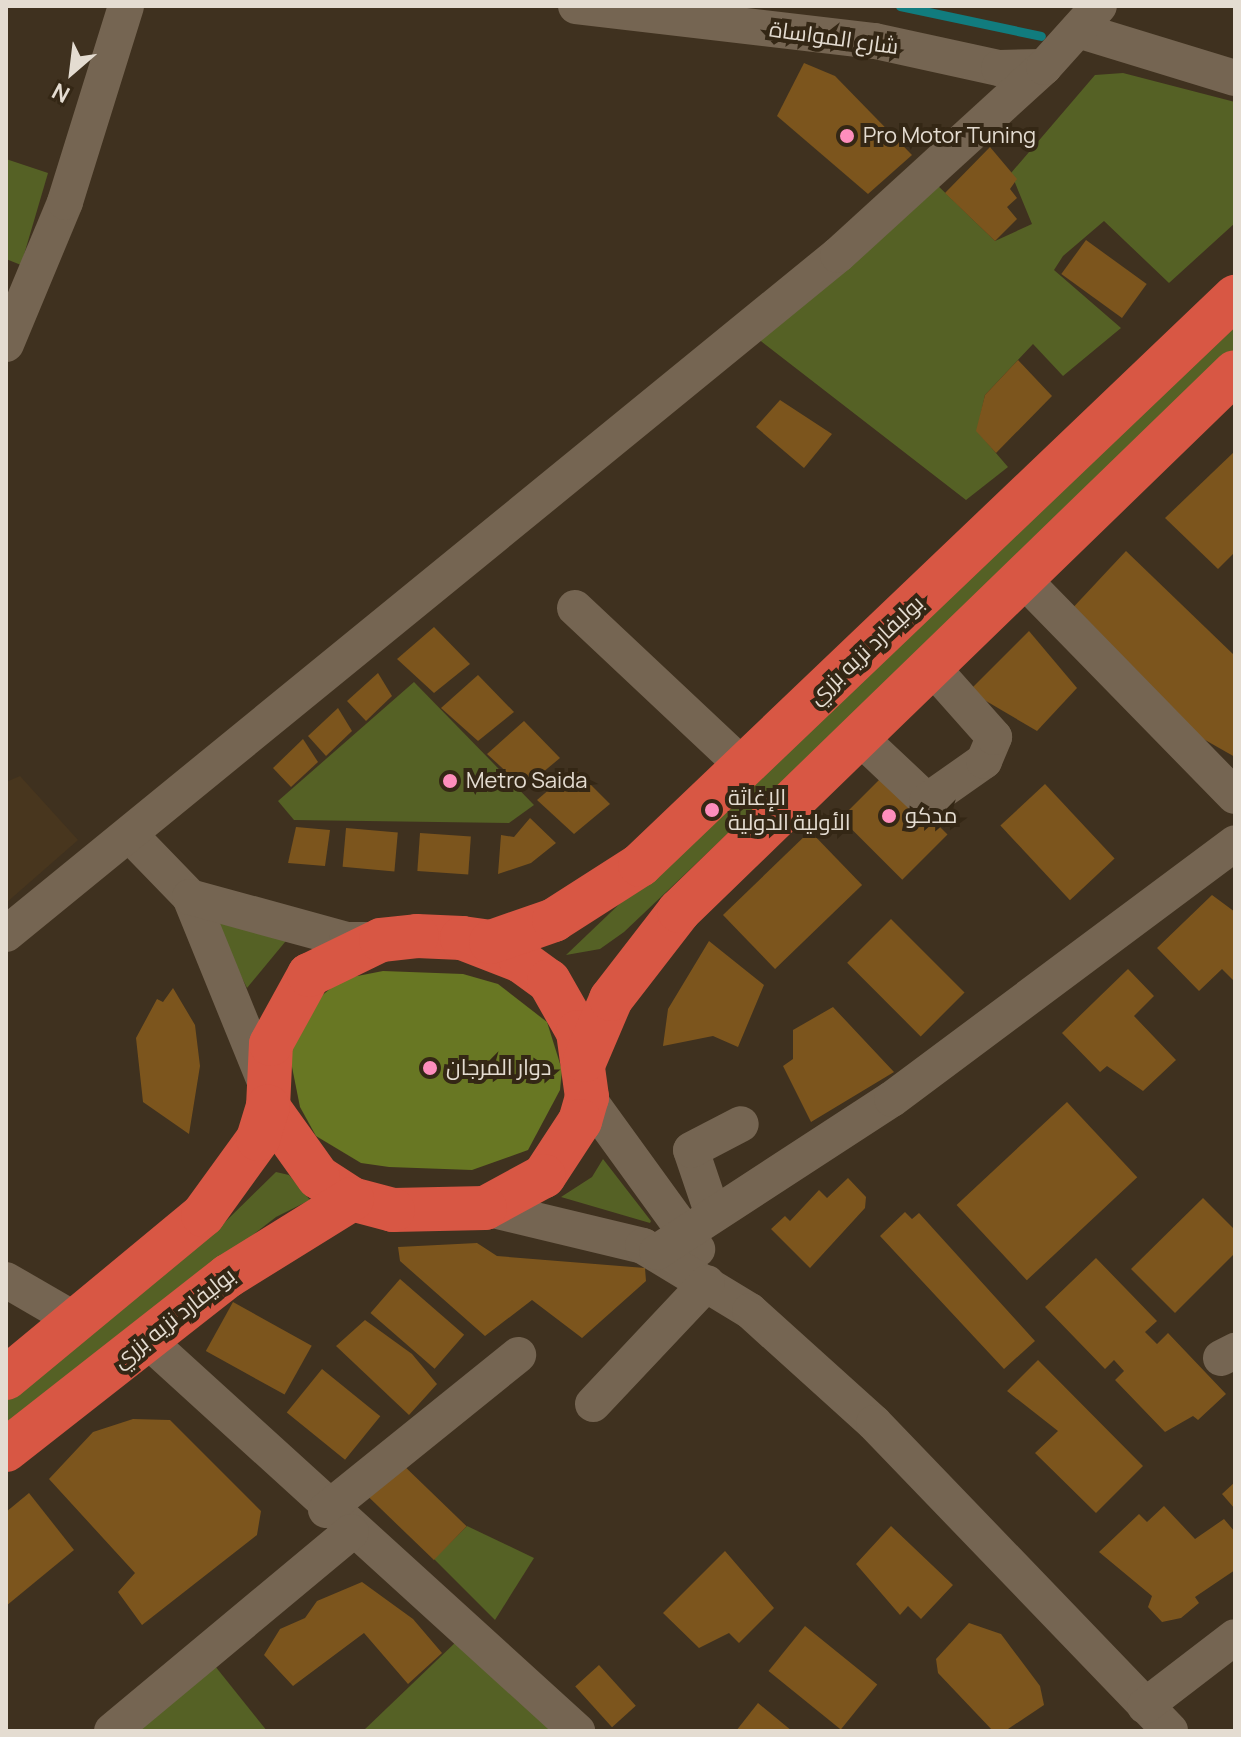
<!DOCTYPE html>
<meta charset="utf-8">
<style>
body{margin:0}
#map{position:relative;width:1241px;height:1737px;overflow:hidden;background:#3f311f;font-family:Manrope,Cairo,sans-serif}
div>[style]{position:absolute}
.built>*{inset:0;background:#48361e}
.green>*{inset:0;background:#556125}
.forest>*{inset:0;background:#687723}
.stream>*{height:9px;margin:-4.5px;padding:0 4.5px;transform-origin:4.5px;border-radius:4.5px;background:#117c7e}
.building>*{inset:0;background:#7c551d;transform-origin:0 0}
.minor>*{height:36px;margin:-18px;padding:0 18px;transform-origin:18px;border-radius:18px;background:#756552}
.highway>*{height:44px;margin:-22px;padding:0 22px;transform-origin:22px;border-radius:22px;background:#d85744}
.dots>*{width:22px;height:22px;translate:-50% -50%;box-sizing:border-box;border:4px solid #342715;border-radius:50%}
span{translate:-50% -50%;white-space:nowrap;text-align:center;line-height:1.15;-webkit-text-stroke:8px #342715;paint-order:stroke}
.street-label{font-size:22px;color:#e4dcd1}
.poi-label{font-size:22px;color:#e4dcd1}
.left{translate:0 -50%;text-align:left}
.frame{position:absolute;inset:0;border:8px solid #e4dcd1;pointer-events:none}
.north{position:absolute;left:32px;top:32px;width:80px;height:80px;-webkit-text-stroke:6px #342715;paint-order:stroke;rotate:208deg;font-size:22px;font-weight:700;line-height:32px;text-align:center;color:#e4dcd1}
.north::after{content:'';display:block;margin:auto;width:28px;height:36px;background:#e4dcd1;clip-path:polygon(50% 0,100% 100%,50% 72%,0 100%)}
</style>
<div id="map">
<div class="built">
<div style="clip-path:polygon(20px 776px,78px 840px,6px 903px,6px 782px)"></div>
</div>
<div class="green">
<div style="clip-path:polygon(1123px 73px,1235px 102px,1235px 223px,1169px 283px,1104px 221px,1063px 256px,1054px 270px,1121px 328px,1063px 376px,1033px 344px,985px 395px,977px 431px,1008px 467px,966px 500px,753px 335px,932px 180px,995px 241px,1032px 224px,1011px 173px,1095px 75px)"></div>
<div style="clip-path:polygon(6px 159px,48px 173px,21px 265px,6px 259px)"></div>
<div style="clip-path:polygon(1235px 316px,1235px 349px,932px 640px,624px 932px,600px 949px,566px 955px)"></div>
<div style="clip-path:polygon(414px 682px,534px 805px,509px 823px,294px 820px,278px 801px)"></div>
<div style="clip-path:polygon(211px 916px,290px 936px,247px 988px)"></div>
<div style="clip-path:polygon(603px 1159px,651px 1221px,650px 1223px,561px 1197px,592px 1177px)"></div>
<div style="clip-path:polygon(276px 1172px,289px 1175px,310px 1200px,276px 1217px,6px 1425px,6px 1399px,224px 1223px)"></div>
<div style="clip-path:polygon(467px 1526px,534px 1558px,495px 1620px,434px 1559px)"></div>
<div style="clip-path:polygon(458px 1640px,563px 1731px,363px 1731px)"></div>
<div style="clip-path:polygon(215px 1666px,267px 1731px,133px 1731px)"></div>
</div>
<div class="forest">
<div style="clip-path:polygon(383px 971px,463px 974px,498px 984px,547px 1022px,562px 1070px,560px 1090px,528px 1150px,472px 1170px,389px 1167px,361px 1163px,316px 1136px,300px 1107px,289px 1052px,314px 1002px,342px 979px)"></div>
</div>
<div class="stream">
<div style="left:900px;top:6px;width:144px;rotate:12deg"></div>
</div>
<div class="building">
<div style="clip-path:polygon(804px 63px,835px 76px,912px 155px,868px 194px,777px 116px)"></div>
<div style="clip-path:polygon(990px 147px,1017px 179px,1010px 189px,1017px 198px,1007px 207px,1017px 219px,995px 241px,945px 193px)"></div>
<div style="left:1086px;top:240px;width:75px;height:42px;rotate:36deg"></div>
<div style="clip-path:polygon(1018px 360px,1052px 396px,996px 453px,976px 431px,985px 395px)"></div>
<div style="clip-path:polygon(780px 400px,832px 434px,804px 468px,756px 427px)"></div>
<div style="clip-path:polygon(1235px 451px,1235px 552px,1218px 569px,1165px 518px)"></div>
<div style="clip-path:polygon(1126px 551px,1235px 656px,1235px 757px,1191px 732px,1067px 614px)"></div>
<div style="clip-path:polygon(434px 627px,470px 664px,434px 693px,397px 659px)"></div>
<div style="clip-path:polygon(1029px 631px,1077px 688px,1037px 731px,969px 691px)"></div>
<div style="clip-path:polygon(378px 673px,392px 696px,366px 721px,347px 701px)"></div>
<div style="clip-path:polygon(478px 675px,514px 712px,478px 741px,441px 708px)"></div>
<div style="clip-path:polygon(338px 708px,352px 731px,326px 756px,308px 736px)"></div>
<div style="clip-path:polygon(524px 721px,560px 758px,524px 788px,487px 754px)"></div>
<div style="clip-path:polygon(303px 739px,318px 762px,291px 787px,273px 768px)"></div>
<div style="clip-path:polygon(574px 768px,610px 804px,574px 834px,537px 800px)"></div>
<div style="left:886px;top:773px;width:87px;height:64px;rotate:45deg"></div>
<div style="left:1045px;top:784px;width:102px;height:61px;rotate:47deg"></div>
<div style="clip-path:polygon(530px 818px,556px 843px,531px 863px,498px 874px,501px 835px,514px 837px)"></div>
<div style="clip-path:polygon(296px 827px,330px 830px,325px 866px,288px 863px)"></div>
<div style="left:346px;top:828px;width:52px;height:39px;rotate:5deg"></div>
<div style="left:810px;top:831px;width:75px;height:121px;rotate:46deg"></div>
<div style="left:420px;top:833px;width:51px;height:38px;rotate:4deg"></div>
<div style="clip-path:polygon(1212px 895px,1235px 912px,1235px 982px,1222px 969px,1199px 991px,1157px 948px)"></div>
<div style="left:891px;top:919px;width:104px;height:62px;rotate:45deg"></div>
<div style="clip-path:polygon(709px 941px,764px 985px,738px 1047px,713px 1036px,663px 1046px,668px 1009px)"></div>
<div style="clip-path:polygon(1128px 969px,1154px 996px,1134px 1016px,1176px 1060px,1143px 1091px,1107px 1066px,1100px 1072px,1062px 1033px)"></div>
<div style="clip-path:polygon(173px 988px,195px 1025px,200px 1066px,189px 1134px,143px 1102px,136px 1038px,157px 999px,163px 1002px)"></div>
<div style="clip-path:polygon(833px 1007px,894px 1072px,811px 1122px,783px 1066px,793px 1059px,793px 1030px)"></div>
<div style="left:1067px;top:1102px;width:103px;height:151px;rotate:47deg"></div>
<div style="clip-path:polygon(848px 1178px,866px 1197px,865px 1208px,810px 1268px,771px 1229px,785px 1216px,790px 1221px,819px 1190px,827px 1198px)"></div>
<div style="clip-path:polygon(1203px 1198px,1235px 1230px,1235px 1253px,1175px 1313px,1131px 1269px)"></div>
<div style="clip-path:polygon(905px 1212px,912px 1219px,919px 1213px,1035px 1341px,1004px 1369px,880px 1236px)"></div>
<div style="clip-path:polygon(477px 1243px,497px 1256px,645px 1268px,646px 1281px,582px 1338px,532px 1300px,485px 1336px,400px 1261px,398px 1247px)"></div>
<div style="clip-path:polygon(1096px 1258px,1157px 1321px,1145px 1332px,1157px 1344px,1168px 1333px,1226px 1394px,1198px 1420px,1193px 1416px,1165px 1432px,1115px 1380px,1124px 1371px,1114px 1360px,1105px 1369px,1045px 1307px)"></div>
<div style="left:400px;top:1279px;width:85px;height:45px;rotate:41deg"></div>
<div style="left:233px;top:1302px;width:90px;height:56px;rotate:29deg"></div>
<div style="clip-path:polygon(365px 1320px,412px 1354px,437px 1384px,409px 1415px,336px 1346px)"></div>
<div style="clip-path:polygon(1038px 1360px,1143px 1466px,1096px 1513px,1035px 1453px,1058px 1431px,1007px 1391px)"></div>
<div style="left:322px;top:1369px;width:75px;height:56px;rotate:39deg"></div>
<div style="clip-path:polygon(133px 1419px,170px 1420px,261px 1511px,257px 1535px,142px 1625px,118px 1592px,135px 1573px,49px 1479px,93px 1432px)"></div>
<div style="left:399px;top:1461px;width:94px;height:47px;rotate:44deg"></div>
<div style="clip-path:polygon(1235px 1482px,1235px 1509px,1222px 1494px)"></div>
<div style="clip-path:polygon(29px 1493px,74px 1550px,6px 1606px,6px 1512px)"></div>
<div style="clip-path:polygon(1164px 1506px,1195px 1539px,1224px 1519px,1235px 1532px,1235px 1570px,1195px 1597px,1199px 1603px,1181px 1618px,1162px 1622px,1148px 1607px,1152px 1596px,1099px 1552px,1139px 1514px,1147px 1522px)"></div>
<div style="clip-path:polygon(891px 1526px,953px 1585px,921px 1619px,908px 1606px,900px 1615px,856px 1564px)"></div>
<div style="clip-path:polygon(725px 1551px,774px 1608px,739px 1643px,729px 1633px,699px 1648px,663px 1613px)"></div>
<div style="clip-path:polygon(362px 1582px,413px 1619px,442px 1653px,408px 1684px,364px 1633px,293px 1686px,264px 1655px,280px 1629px,305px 1618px,317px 1601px)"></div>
<div style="clip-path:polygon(969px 1623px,1001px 1634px,1040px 1686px,1044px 1705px,1005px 1731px,993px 1731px,938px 1673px,936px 1659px)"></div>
<div style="left:805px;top:1626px;width:93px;height:58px;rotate:39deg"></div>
<div style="left:599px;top:1665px;width:55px;height:32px;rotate:48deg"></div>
<div style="clip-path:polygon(758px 1703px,792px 1731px,736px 1731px)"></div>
</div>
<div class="minor">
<div style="left:576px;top:6px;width:301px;rotate:6.7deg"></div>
<div style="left:875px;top:41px;width:127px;rotate:12.3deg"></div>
<div style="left:999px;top:68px;width:45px;rotate:-1.3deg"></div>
<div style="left:1078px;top:30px;width:164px;rotate:17deg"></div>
<div style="left:6px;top:344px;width:154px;rotate:-67.4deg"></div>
<div style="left:65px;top:202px;width:205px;rotate:-72.7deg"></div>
<div style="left:1021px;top:577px;width:306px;rotate:45.7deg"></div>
<div style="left:575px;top:608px;width:229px;rotate:43.2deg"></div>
<div style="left:857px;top:735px;width:96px;rotate:43.3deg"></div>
<div style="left:927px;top:801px;width:70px;rotate:-35.1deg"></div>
<div style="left:984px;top:761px;width:26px;rotate:-67deg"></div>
<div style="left:994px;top:737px;width:95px;rotate:-131.6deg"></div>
<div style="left:130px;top:835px;width:86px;rotate:45.9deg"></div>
<div style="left:190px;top:897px;width:200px;rotate:67.9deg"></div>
<div style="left:190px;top:897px;width:163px;rotate:15.3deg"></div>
<div style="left:347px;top:940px;width:34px"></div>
<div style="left:6px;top:934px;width:1074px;rotate:-39.22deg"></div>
<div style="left:838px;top:255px;width:279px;rotate:-42.4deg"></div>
<div style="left:1044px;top:67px;width:82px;rotate:-48deg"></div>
<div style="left:587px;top:1097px;width:188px;rotate:54.1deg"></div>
<div style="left:485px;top:1208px;width:163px;rotate:13.5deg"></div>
<div style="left:643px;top:1246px;width:125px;rotate:31.3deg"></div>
<div style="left:750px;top:1311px;width:167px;rotate:42.1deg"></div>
<div style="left:874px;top:1423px;width:427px;rotate:46.1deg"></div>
<div style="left:712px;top:1212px;width:65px;rotate:-108.7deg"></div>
<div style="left:691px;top:1150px;width:56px;rotate:-27.5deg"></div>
<div style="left:657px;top:1252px;width:280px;rotate:-33.1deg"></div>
<div style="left:892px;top:1099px;width:428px;rotate:-36.7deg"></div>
<div style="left:6px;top:1280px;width:80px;rotate:30.1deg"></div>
<div style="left:146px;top:1339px;width:583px;rotate:42.29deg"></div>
<div style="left:1221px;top:1358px;width:16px;rotate:-27deg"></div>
<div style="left:593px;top:1404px;width:166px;rotate:-46.7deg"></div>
<div style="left:326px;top:1510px;width:247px;rotate:-38.9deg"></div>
<div style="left:1145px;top:1706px;width:113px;rotate:-37.5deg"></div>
<div style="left:112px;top:1731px;width:311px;rotate:-39.8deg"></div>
</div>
<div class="highway">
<div style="left:417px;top:936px;width:45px;rotate:2.5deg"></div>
<div style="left:462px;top:938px;width:63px;rotate:21.3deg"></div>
<div style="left:521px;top:961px;width:34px;rotate:36deg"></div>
<div style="left:549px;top:981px;width:59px;rotate:60.4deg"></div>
<div style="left:578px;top:1032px;width:66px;rotate:82.1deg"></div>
<div style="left:587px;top:1097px;width:25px;rotate:106deg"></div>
<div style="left:580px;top:1121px;width:66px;rotate:123.2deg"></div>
<div style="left:544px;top:1176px;width:67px;rotate:151.5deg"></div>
<div style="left:485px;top:1208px;width:92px;rotate:178.8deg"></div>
<div style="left:393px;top:1210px;width:42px;rotate:-165deg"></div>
<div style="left:352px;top:1199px;width:40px;rotate:-147.1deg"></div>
<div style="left:318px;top:1177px;width:86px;rotate:-125.5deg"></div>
<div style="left:268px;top:1107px;width:63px;rotate:-87.3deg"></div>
<div style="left:271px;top:1044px;width:79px;rotate:-61.2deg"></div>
<div style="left:309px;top:975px;width:80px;rotate:-25.9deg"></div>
<div style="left:381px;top:940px;width:36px;rotate:-6deg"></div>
<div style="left:462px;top:938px;width:29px;rotate:8deg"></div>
<div style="left:491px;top:942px;width:67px;rotate:-19.2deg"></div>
<div style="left:554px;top:920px;width:102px;rotate:-32.6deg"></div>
<div style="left:640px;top:865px;width:823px;rotate:-43.67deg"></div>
<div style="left:585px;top:1060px;width:66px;rotate:-66.9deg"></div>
<div style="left:611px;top:999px;width:111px;rotate:-52.3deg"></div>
<div style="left:679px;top:911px;width:774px;rotate:-44.11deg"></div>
<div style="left:6px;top:1378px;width:256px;rotate:-39.6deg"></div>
<div style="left:203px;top:1215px;width:94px;rotate:-54.1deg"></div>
<div style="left:258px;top:1139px;width:34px;rotate:-73deg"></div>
<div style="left:6px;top:1450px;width:282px;rotate:-38.1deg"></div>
<div style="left:228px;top:1276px;width:146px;rotate:-31.8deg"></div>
</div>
<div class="dots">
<div style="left:847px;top:136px;background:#fe8ebc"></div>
<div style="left:450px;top:781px;background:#fe8ebc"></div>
<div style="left:712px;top:810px;background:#fe8ebc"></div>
<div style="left:889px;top:816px;background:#fe8ebc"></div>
<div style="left:430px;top:1068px;background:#fe8ebc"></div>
</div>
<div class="street-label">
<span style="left:834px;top:38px;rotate:8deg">شارع المواساة</span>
<span style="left:866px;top:650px;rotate:-43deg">بوليفارد نزيه بزري</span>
<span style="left:174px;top:1318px;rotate:-38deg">بوليفارد نزيه بزري</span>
</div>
<div class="poi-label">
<span class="left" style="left:863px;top:136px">Pro Motor Tuning</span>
<span class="left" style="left:466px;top:781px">Metro Saida</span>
<span class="left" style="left:728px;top:810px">الإغاثة<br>الأولية الدولية</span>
<span class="left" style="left:905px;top:816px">مدكو</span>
<span class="left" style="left:446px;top:1068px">دوار المرجان</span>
</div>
<div class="frame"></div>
<div class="north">N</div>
</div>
